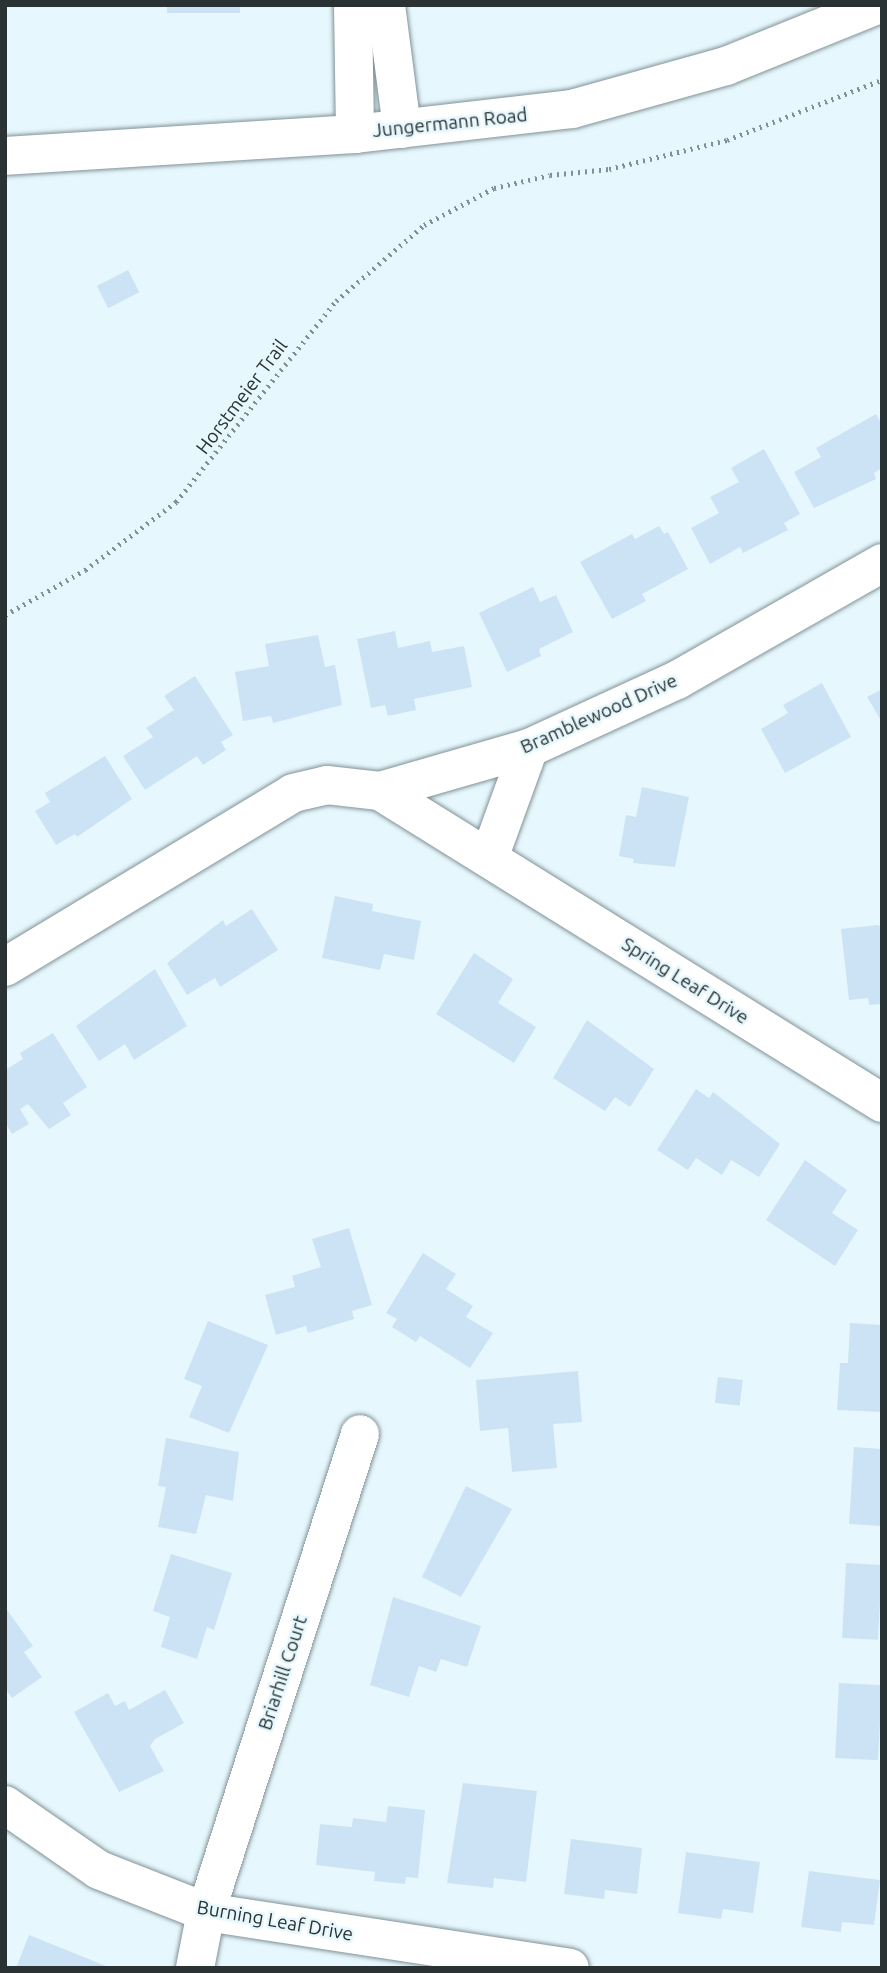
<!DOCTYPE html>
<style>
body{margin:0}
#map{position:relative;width:887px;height:1973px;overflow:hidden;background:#e6f8fd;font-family:Ubuntu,sans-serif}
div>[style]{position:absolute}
.building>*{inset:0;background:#cce3f5;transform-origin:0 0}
.path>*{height:4.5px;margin-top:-2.25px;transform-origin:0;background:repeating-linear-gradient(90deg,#839093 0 2px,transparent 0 7px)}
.roads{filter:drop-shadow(0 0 2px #829297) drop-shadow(0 0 2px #829297)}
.minor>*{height:38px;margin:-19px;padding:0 19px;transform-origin:19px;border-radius:19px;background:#fff}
.major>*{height:38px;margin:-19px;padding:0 19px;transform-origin:19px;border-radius:19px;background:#fff}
span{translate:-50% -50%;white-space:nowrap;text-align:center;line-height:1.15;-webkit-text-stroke:5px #e6f8fd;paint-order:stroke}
.street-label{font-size:19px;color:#2b3233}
.frame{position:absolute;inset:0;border:7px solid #2b3233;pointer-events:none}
</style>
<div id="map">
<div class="building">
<div style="left:167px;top:5px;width:73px;height:8px"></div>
<div style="left:128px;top:270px;width:25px;height:35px;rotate:63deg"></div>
<div style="clip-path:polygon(876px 414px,882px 425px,882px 468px,874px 473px,876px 479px,814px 508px,794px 472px,821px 457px,816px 448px)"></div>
<div style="clip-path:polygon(764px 449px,800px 514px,784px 523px,788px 530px,743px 553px,740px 547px,710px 564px,691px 528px,719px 513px,710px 497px,739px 482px,731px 468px)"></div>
<div style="clip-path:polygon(659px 526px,664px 534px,668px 532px,688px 569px,642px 594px,646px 601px,612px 619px,580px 562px,632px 534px,635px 539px)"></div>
<div style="clip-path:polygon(533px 587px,540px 602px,556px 595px,573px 632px,539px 649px,541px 656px,507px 672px,479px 613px)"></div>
<div style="clip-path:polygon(395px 631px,398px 648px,430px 641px,432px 652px,464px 646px,472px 687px,414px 699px,416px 710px,388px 716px,385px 705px,371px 708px,357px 639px)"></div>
<div style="clip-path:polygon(318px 635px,325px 667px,335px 665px,342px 705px,273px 723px,271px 716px,243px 721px,235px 672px,269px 666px,265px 644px)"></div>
<div style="clip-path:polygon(195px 676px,233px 735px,221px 742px,226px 750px,203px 765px,197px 756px,145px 790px,123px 756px,153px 737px,146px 728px,174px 710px,164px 696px)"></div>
<div style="clip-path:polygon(822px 683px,851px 737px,785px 773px,761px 729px,788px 713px,783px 705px)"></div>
<div style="clip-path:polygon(882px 689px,882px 722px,867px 697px)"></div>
<div style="clip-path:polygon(105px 756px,132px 799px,77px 837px,75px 834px,56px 845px,35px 811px,50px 802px,45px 793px)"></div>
<div style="clip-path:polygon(642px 787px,689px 797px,675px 867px,633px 863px,634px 859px,619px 856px,626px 815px,636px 817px)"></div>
<div style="clip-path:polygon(335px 896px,373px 904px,372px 911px,421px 921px,414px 960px,384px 954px,380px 970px,322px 958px)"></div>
<div style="clip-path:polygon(252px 909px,278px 950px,220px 987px,215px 978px,187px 995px,167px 963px,223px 920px,226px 926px)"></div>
<div style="clip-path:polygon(878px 925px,882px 928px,882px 1004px,869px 1005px,868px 998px,849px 1000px,841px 929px)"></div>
<div style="clip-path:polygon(474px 953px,513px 979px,498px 1003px,536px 1027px,514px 1063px,436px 1014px)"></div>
<div style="clip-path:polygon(155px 969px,187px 1026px,134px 1060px,125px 1044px,99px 1061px,76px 1026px)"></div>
<div style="clip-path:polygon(587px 1020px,654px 1069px,630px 1107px,615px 1097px,605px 1111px,553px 1078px)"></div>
<div style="clip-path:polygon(53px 1033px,87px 1087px,63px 1103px,71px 1115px,49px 1129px,28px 1104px,20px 1109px,29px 1124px,12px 1134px,5px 1122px,5px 1070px,23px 1059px,20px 1053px)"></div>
<div style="clip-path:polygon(696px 1089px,709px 1098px,713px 1092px,780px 1144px,759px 1177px,731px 1160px,722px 1175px,696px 1158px,688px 1170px,657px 1150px)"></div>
<div style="clip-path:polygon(805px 1160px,847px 1190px,832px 1213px,858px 1230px,835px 1266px,766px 1220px)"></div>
<div style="clip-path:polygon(349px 1228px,372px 1305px,352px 1311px,354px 1319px,308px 1333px,306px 1326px,276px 1335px,265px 1295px,295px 1287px,292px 1276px,321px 1267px,312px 1239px)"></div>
<div style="clip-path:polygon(423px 1253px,456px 1274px,446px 1289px,473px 1306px,466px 1317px,493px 1333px,470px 1368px,420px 1336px,416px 1342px,392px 1327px,397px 1319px,386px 1313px)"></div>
<div style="clip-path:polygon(208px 1321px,268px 1345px,229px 1433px,189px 1417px,202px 1386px,184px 1379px)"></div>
<div style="clip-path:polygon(850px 1323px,882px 1325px,882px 1412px,837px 1410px,840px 1363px,848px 1363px)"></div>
<div style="clip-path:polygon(578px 1371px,582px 1422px,553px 1424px,557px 1468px,512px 1472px,508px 1428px,480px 1431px,476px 1380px)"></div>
<div style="left:718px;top:1377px;width:25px;height:26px;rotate:7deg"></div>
<div style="clip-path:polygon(166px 1438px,239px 1452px,233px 1501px,206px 1495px,196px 1534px,158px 1527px,166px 1487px,158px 1486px)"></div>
<div style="clip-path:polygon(854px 1447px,882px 1449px,882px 1526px,849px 1524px)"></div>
<div style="clip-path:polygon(466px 1486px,512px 1509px,461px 1597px,422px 1577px)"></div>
<div style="clip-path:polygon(171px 1554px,232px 1573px,214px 1630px,207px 1627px,197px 1659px,161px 1647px,170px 1617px,153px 1611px)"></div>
<div style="left:846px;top:1563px;width:36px;height:75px;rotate:3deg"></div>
<div style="clip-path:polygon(393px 1597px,481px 1626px,467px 1667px,441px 1659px,436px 1672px,419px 1666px,409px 1697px,370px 1685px)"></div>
<div style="clip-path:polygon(5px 1607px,33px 1646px,24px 1652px,42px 1677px,12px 1698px,5px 1688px)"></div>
<div style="left:839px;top:1683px;width:43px;height:75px;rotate:3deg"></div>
<div style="clip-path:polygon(165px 1690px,184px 1723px,155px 1739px,150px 1746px,164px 1771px,119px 1792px,74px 1712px,108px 1693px,115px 1706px,125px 1701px,129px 1710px)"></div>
<div style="clip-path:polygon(463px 1783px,537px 1791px,526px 1882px,494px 1878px,493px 1888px,447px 1883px)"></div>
<div style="clip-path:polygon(388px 1806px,425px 1810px,418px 1878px,406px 1877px,405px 1884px,374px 1881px,375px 1872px,316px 1865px,320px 1824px,352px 1827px,353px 1818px,386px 1822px)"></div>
<div style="clip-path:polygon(571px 1839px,642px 1848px,637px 1894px,605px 1890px,604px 1899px,564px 1894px)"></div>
<div style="clip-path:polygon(686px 1852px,760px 1862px,753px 1913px,723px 1909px,721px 1919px,678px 1913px)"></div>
<div style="clip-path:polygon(809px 1871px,880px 1880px,874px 1925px,842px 1922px,841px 1932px,801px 1927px)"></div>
<div style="clip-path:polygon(29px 1935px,111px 1968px,16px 1968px)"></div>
</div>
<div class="path">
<div style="left:5px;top:615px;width:92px;rotate:-29.4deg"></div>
<div style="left:85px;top:570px;width:114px;rotate:-36.8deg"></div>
<div style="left:176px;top:502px;width:257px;rotate:-51.5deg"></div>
<div style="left:336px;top:301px;width:116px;rotate:-40.8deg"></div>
<div style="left:424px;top:225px;width:79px;rotate:-27.9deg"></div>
<div style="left:494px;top:188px;width:57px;rotate:-13.1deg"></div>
<div style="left:550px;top:175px;width:59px;rotate:-5.8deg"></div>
<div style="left:609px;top:169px;width:122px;rotate:-13.8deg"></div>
<div style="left:727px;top:140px;width:166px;rotate:-21.2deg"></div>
</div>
<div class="roads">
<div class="minor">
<div style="left:353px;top:5px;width:129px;rotate:89.1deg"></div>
<div style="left:386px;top:5px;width:125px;rotate:82.6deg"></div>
<div style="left:380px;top:791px;width:591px;rotate:31.86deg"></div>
<div style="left:489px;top:858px;width:117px;rotate:-70deg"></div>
<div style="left:5px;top:967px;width:336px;rotate:-31.1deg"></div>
<div style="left:293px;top:793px;width:35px;rotate:-13deg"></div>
<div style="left:327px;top:785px;width:53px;rotate:6.5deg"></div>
<div style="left:380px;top:791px;width:155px;rotate:-16.1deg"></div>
<div style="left:529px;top:748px;width:163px;rotate:-24.7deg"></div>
<div style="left:677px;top:680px;width:236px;rotate:-29.7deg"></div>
<div style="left:5px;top:1805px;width:114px;rotate:34.7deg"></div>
<div style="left:99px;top:1870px;width:115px;rotate:21.4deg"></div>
<div style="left:206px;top:1912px;width:368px;rotate:8.7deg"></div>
<div style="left:195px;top:1968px;width:57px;rotate:-78.9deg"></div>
<div style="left:206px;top:1912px;width:502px;rotate:-72.14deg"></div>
</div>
<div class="major">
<div style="left:5px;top:156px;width:351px;rotate:-3.6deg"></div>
<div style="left:355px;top:134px;width:218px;rotate:-6.6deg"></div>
<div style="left:572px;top:109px;width:160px;rotate:-15.6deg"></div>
<div style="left:726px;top:66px;width:163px;rotate:-22deg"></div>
</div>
</div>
<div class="street-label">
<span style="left:450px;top:123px;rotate:-6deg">Jungermann Road</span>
<span style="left:242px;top:397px;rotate:-53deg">Horstmeier Trail</span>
<span style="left:599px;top:714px;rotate:-24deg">Bramblewood Drive</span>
<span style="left:685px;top:981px;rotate:32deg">Spring Leaf Drive</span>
<span style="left:283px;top:1673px;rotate:-72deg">Briarhill Court</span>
<span style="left:275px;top:1921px;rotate:10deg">Burning Leaf Drive</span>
</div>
<div class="frame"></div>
</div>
